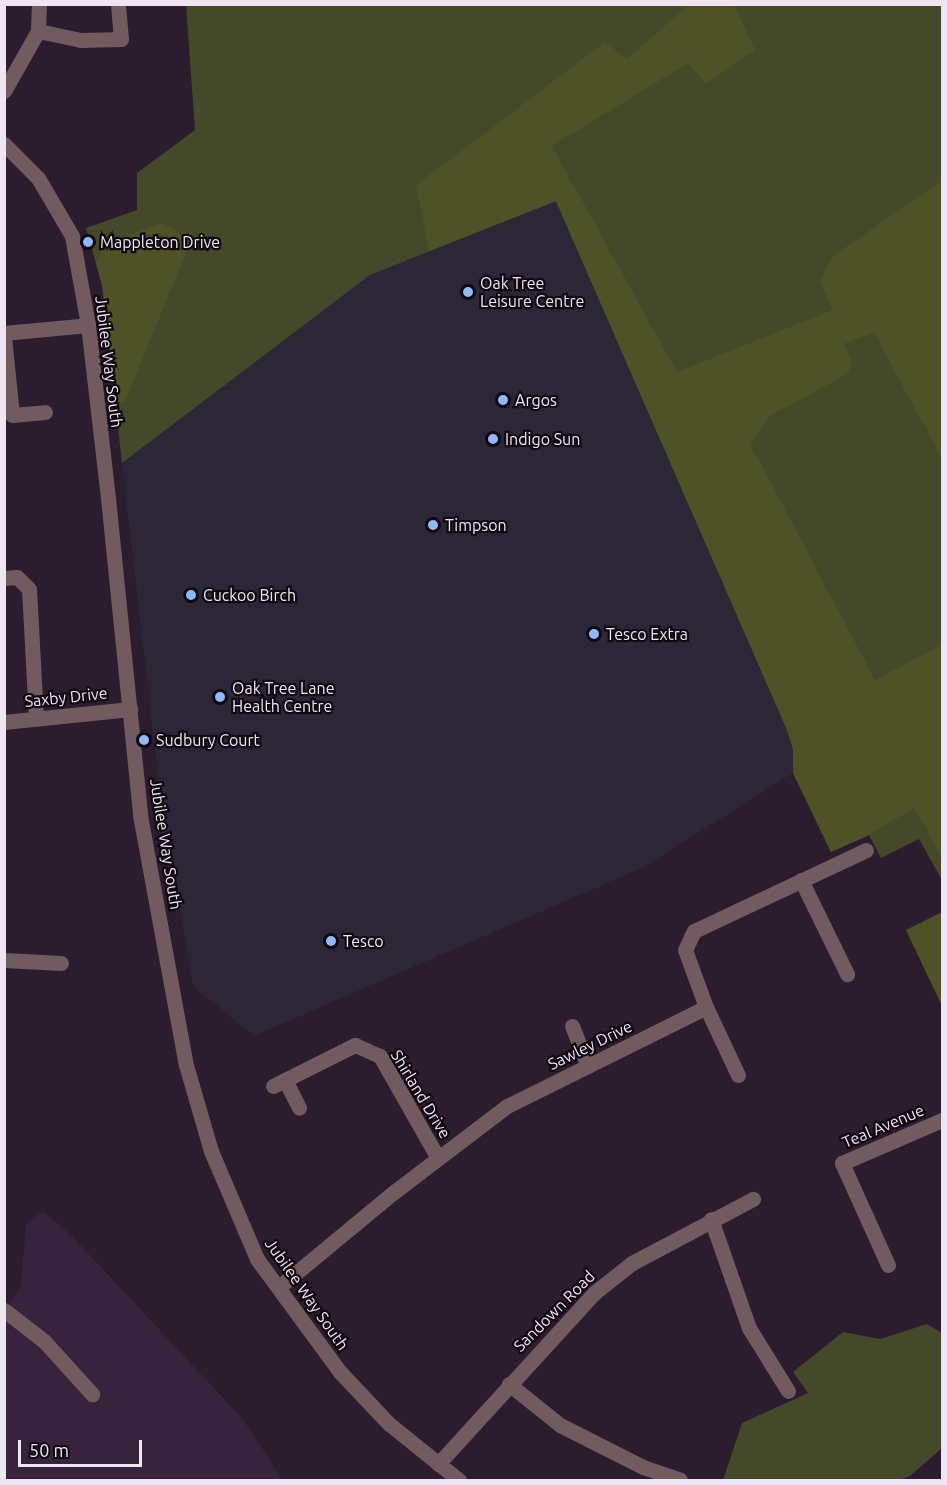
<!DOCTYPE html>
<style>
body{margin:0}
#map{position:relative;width:947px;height:1485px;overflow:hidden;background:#2b1c2e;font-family:Ubuntu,sans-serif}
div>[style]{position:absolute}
.commercial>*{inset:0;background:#2b2737}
.built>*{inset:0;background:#37233c}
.green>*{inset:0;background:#44492a}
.forest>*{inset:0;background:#4d5327}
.minor>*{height:15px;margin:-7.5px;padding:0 7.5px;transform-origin:7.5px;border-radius:7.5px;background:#715b5f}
.tertiary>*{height:15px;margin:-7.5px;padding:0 7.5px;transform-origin:7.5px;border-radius:7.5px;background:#715b5f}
.dots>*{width:16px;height:16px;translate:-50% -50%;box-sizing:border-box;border:3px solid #100911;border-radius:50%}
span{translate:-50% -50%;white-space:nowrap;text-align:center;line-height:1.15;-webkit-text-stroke:4.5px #100911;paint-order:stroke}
.poi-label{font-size:16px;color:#f0e6f3}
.left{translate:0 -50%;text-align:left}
.street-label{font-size:16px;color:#f0e6f3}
.frame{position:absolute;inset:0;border:6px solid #f0e6f3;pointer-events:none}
.scale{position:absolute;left:18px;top:1440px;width:124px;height:27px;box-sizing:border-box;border:3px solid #f0e6f3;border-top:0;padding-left:8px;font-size:18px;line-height:21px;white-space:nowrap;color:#f0e6f3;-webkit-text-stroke:4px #100911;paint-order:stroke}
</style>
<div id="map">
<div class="commercial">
<div style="clip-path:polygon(556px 200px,787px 730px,793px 749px,793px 773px,644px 867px,254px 1036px,195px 988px,192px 980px,162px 810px,122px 463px,370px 275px)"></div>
</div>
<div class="built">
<div style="clip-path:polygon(43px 1211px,72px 1236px,242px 1418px,283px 1480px,5px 1480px,4px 1312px,21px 1286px,26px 1224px)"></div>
</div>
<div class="green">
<div style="clip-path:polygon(186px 5px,942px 5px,942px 880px,919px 839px,881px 858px,869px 835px,831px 852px,793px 773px,793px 749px,787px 730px,556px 201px,370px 275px,122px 463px,102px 285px,86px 228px,137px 210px,137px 173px,195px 130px)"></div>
<div style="clip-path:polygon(927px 1324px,942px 1333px,942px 1448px,910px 1476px,899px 1480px,723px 1480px,742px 1423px,808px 1393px,793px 1372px,843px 1332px,880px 1339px)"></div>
</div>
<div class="forest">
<div style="clip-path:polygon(690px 4px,734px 5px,755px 50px,706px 84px,688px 63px,552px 146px,677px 372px,833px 310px,820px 281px,830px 258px,942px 181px,942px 459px,874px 333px,843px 344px,852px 360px,849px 373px,770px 416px,750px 443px,875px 680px,942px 645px,942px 858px,914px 808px,869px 835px,831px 852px,793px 773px,793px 749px,787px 730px,556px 201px,429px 251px,416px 185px,605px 42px,627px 59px)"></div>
<div style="clip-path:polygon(162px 223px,191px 240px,125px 402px,116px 402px,102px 285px,96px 263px,105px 243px)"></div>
<div style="clip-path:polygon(942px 912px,942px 1006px,906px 930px)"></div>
</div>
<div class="minor">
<div style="left:38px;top:31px;width:44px;rotate:11.8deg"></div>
<div style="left:81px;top:40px;width:40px;rotate:-1.4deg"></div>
<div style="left:121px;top:39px;width:32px;rotate:-95deg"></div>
<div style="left:4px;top:91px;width:69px;rotate:-60.5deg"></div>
<div style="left:38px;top:31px;width:27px;rotate:-88deg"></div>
<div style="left:4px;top:333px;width:84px;rotate:-5.4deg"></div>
<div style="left:4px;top:337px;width:78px;rotate:84.1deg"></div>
<div style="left:12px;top:415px;width:33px;rotate:-5deg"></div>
<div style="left:4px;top:578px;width:13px;rotate:-4deg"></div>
<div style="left:17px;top:577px;width:17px;rotate:45deg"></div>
<div style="left:29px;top:589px;width:128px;rotate:86.9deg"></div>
<div style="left:4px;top:722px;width:127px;rotate:-5.9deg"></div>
<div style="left:801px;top:880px;width:105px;rotate:63.9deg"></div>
<div style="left:4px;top:960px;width:57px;rotate:3deg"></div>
<div style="left:706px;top:1007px;width:75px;rotate:64.8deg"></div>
<div style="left:572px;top:1026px;width:43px;rotate:68.2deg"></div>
<div style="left:285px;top:1080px;width:31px;rotate:63deg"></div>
<div style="left:273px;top:1086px;width:92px;rotate:-26.6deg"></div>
<div style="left:355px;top:1045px;width:27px;rotate:24deg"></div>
<div style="left:380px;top:1056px;width:117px;rotate:60.4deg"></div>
<div style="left:711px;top:1219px;width:115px;rotate:70.8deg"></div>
<div style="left:749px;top:1328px;width:74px;rotate:58.2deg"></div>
<div style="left:888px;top:1265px;width:112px;rotate:-114.3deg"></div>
<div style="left:842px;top:1163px;width:109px;rotate:-23.3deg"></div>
<div style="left:279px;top:1287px;width:149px;rotate:-39.6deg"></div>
<div style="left:394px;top:1192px;width:142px;rotate:-37.3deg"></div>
<div style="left:507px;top:1106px;width:222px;rotate:-26.4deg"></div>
<div style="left:706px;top:1007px;width:61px;rotate:-110.2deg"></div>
<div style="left:685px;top:950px;width:21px;rotate:-65deg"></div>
<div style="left:694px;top:931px;width:190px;rotate:-25.2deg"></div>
<div style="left:4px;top:1310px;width:51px;rotate:37.8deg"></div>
<div style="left:44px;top:1341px;width:72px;rotate:47.8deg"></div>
<div style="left:509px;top:1384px;width:65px;rotate:38.8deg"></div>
<div style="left:560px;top:1425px;width:93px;rotate:26.8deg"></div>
<div style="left:643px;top:1467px;width:39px;rotate:19deg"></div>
<div style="left:438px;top:1464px;width:231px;rotate:-47.6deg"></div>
<div style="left:594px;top:1293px;width:48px;rotate:-38.3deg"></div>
<div style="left:632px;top:1263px;width:137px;rotate:-27.9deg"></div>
</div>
<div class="tertiary">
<div style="left:4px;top:144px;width:48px;rotate:45deg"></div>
<div style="left:38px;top:178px;width:67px;rotate:59.6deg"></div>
<div style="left:72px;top:236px;width:90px;rotate:79.8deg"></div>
<div style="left:88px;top:325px;width:174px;rotate:83.4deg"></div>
<div style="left:108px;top:498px;width:319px;rotate:84.2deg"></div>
<div style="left:140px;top:815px;width:254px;rotate:79.6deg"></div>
<div style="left:186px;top:1065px;width:90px;rotate:73.8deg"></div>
<div style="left:211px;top:1151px;width:117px;rotate:66.9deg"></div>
<div style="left:257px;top:1259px;width:140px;rotate:53.7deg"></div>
<div style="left:340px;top:1372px;width:70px;rotate:46.7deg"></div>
<div style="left:388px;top:1423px;width:91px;rotate:38.8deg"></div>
</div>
<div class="dots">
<div style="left:88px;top:242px;background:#90b8fd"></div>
<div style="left:468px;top:292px;background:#90b8fd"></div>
<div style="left:503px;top:400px;background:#90b8fd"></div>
<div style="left:493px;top:439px;background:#90b8fd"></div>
<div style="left:433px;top:525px;background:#90b8fd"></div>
<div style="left:191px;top:595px;background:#90b8fd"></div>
<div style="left:594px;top:634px;background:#90b8fd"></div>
<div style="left:220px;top:697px;background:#90b8fd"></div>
<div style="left:144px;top:740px;background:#90b8fd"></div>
<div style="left:331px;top:941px;background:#90b8fd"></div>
</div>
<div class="poi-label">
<span class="left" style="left:100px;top:242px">Mappleton Drive</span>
<span class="left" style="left:480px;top:292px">Oak Tree<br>Leisure Centre</span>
<span class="left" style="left:515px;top:400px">Argos</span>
<span class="left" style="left:505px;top:439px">Indigo Sun</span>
<span class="left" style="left:445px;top:525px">Timpson</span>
<span class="left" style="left:203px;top:595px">Cuckoo Birch</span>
<span class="left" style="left:606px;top:634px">Tesco Extra</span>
<span class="left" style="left:232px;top:697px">Oak Tree Lane<br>Health Centre</span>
<span class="left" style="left:156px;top:740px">Sudbury Court</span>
<span class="left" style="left:343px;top:941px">Tesco</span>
</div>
<div class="street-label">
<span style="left:109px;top:362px;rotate:83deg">Jubilee Way South</span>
<span style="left:66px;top:697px;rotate:-6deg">Saxby Drive</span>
<span style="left:166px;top:844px;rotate:81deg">Jubilee Way South</span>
<span style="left:590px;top:1045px;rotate:-26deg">Sawley Drive</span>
<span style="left:421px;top:1094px;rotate:59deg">Shirland Drive</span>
<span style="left:883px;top:1126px;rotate:-23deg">Teal Avenue</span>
<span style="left:307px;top:1294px;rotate:55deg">Jubilee Way South</span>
<span style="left:554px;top:1311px;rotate:-45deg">Sandown Road</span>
</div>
<div class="frame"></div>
<div class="scale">50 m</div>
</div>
